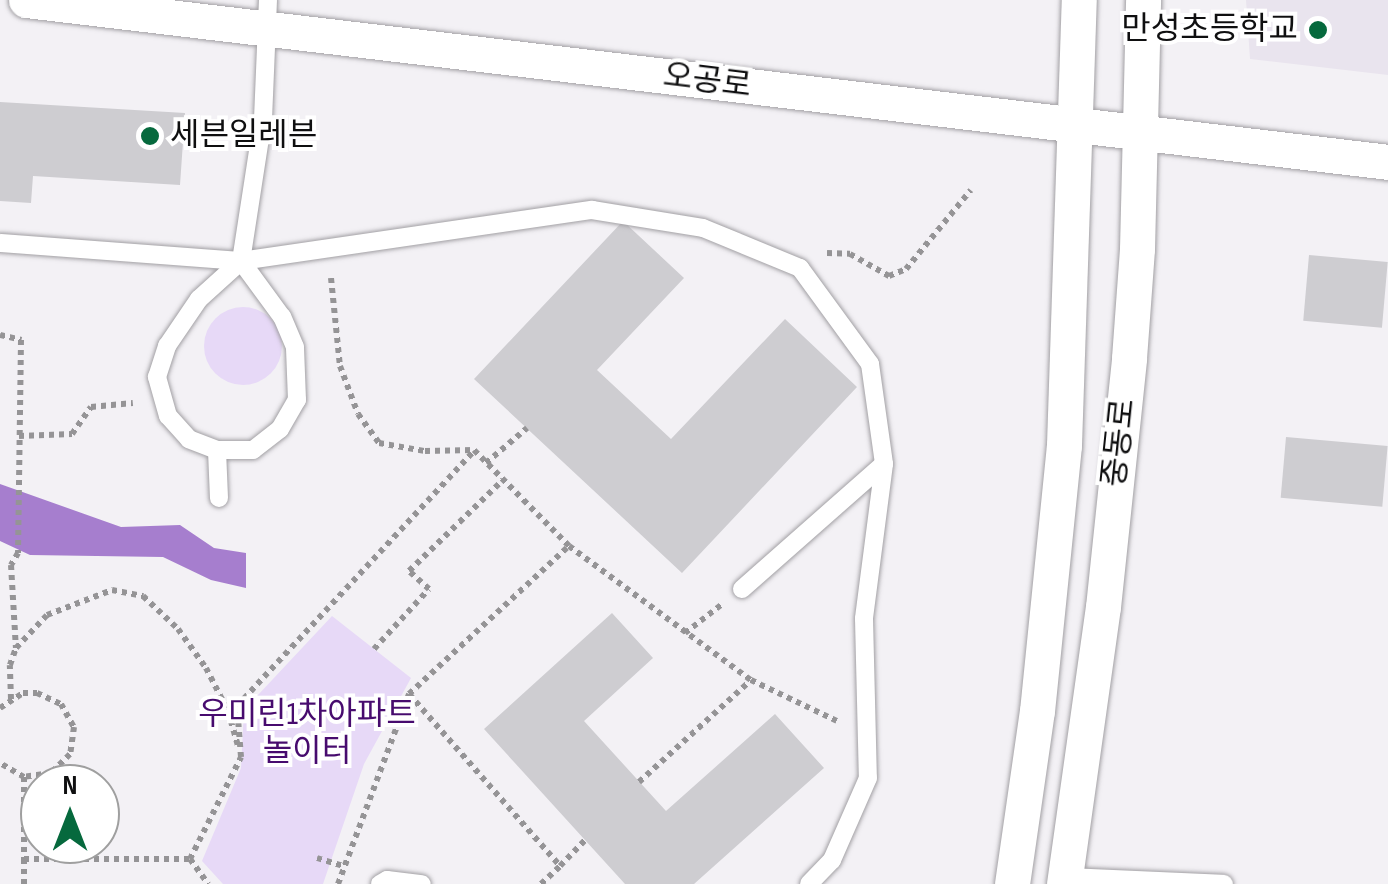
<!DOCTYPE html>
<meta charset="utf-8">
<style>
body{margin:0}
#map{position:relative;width:1388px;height:884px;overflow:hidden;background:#f3f1f5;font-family:"Sofia Sans Condensed","Noto Sans KR",sans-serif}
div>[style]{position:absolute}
.built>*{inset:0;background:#e9e4ee}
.green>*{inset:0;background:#e7d9f7}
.round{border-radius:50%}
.water>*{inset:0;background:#a67ece}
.building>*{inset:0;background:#cecdd1;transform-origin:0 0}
.path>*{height:6px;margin-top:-3px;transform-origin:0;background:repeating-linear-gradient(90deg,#959496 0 5px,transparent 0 10px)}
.roads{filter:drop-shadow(0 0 2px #a2a0a4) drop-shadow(0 0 2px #a2a0a4)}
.lane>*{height:18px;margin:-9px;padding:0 9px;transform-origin:9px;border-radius:9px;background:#fff}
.street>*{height:35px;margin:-17.5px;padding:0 17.5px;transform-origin:17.5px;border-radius:17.5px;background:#fff}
.dots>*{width:28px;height:28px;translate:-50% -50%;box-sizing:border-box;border:5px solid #fff;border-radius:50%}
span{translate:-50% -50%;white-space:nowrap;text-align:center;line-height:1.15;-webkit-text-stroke:8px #fff;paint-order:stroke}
.poi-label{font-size:32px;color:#0f0f10}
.right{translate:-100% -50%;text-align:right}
.left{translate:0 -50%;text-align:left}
.street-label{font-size:32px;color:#0f0f10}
.park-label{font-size:32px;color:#470b6e}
.north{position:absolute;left:20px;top:764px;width:100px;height:100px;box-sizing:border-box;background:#fff;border:2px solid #9f9f9f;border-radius:50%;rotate:0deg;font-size:28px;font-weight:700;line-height:40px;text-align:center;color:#0f0f10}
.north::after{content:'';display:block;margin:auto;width:35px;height:45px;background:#06693d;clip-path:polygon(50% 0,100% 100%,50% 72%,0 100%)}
</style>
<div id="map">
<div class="built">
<div style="clip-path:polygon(1246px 0,1388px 0,1388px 75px,1250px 59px)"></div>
</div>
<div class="green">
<div class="round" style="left:204px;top:307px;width:78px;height:78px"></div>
<div style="clip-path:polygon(332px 616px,411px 678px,364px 764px,323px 884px,223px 884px,202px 861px,241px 768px,244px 710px)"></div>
</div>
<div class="water">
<div style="clip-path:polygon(0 484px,121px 527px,180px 525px,214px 548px,246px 553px,246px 588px,211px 580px,163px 557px,30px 555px,0 541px)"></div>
</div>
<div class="building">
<div style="clip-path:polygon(0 102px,185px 113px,180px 185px,33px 176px,31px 203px,0 201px)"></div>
<div style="clip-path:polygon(623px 221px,684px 278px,597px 370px,671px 439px,785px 319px,857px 387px,682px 573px,474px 379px)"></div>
<div style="left:1309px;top:255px;width:79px;height:66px;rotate:5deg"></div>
<div style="left:1286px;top:437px;width:102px;height:61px;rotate:5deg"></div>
<div style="clip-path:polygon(612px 613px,653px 658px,584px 721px,666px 811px,775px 714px,824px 768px,694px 884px,625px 884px,484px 729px)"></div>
</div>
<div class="path">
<div style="left:827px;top:253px;width:23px;rotate:2deg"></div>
<div style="left:850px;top:254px;width:45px;rotate:29.4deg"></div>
<div style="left:889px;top:276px;width:18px;rotate:-22deg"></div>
<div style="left:906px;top:269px;width:102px;rotate:-50.6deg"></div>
<div style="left:331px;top:278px;width:88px;rotate:84.2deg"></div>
<div style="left:340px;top:366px;width:51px;rotate:69.4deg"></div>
<div style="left:358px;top:414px;width:36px;rotate:54deg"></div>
<div style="left:379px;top:443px;width:47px;rotate:9.9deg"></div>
<div style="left:425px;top:451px;width:49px;rotate:-1.2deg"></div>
<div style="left:474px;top:450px;width:135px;rotate:45.3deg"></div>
<div style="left:569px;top:546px;width:226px;rotate:36.4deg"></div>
<div style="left:751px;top:680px;width:95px;rotate:25.5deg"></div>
<div style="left:0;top:335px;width:22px;rotate:13deg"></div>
<div style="left:21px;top:340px;width:213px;rotate:90.8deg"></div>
<div style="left:18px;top:553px;width:14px;rotate:120deg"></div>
<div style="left:11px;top:565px;width:83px;rotate:86.6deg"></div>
<div style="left:19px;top:436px;width:53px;rotate:-2.2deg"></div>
<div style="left:72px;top:434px;width:33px;rotate:-55deg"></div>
<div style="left:91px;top:407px;width:42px;rotate:-5.4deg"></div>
<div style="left:486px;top:463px;width:54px;rotate:-40.5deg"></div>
<div style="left:685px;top:633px;width:46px;rotate:-37.9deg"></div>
<div style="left:374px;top:649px;width:81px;rotate:-47.5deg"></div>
<div style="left:429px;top:589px;width:27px;rotate:-138deg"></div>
<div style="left:409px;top:571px;width:131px;rotate:-44.1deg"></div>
<div style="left:409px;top:694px;width:218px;rotate:-42.8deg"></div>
<div style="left:11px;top:699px;width:34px;rotate:-92deg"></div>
<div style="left:10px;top:665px;width:18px;rotate:-71deg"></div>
<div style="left:16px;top:648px;width:45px;rotate:-46.8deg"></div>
<div style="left:47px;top:615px;width:70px;rotate:-21deg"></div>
<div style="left:112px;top:590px;width:32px;rotate:11deg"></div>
<div style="left:143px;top:596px;width:48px;rotate:43.3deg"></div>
<div style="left:178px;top:629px;width:48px;rotate:54.3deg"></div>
<div style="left:206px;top:668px;width:48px;rotate:62.9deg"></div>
<div style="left:228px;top:711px;width:36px;rotate:74deg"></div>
<div style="left:0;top:708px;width:27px;rotate:-33deg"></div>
<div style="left:23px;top:693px;width:14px"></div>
<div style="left:37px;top:693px;width:26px;rotate:25deg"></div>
<div style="left:61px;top:704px;width:26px;rotate:61deg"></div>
<div style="left:74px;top:727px;width:27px;rotate:98deg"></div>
<div style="left:70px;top:754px;width:27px;rotate:135deg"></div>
<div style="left:51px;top:773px;width:27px;rotate:172deg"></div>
<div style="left:24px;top:777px;width:28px;rotate:-150deg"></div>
<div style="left:24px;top:777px;width:82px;rotate:90deg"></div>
<div style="left:639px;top:782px;width:151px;rotate:-42.3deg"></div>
<div style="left:317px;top:858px;width:28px;rotate:17deg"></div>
<div style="left:190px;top:859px;width:114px;rotate:-63.4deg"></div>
<div style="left:241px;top:757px;width:51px;rotate:-94.5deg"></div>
<div style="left:237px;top:706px;width:348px;rotate:-47.1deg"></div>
<div style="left:190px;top:859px;width:31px;rotate:54deg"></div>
<div style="left:24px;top:884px;width:25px;rotate:-90deg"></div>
<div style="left:24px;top:859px;width:166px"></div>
<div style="left:338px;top:884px;width:203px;rotate:-69.5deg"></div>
<div style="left:409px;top:694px;width:229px;rotate:48.7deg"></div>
<div style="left:560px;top:866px;width:36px;rotate:-46deg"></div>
<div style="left:541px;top:884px;width:26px;rotate:-43deg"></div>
</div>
<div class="roads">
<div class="lane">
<div style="left:0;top:243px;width:242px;rotate:4.3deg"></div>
<div style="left:241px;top:261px;width:144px;rotate:-81.2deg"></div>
<div style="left:263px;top:119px;width:119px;rotate:-87.6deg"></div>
<div style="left:217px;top:450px;width:36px"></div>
<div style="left:253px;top:450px;width:34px;rotate:-38deg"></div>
<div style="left:280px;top:429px;width:34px;rotate:-60deg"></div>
<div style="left:297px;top:400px;width:53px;rotate:-92.2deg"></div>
<div style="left:295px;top:347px;width:33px;rotate:-113deg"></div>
<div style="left:282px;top:317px;width:69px;rotate:-126.2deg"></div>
<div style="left:219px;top:498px;width:48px;rotate:-92.4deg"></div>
<div style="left:217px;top:450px;width:30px;rotate:-159deg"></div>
<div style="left:189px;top:439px;width:31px;rotate:-132deg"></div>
<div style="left:168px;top:416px;width:41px;rotate:-105.8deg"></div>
<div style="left:157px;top:377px;width:33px;rotate:-72deg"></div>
<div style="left:167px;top:346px;width:57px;rotate:-55.8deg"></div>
<div style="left:199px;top:299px;width:57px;rotate:-42.1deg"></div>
<div style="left:241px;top:261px;width:355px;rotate:-8.3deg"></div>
<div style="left:592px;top:210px;width:112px;rotate:9.2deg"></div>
<div style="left:703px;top:228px;width:105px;rotate:22.4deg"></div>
<div style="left:800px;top:268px;width:119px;rotate:53.9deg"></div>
<div style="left:870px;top:364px;width:101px;rotate:82deg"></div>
<div style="left:884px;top:464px;width:156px;rotate:97.4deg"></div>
<div style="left:864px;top:619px;width:159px;rotate:88.6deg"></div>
<div style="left:868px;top:778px;width:90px;rotate:113.7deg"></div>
<div style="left:832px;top:860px;width:33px;rotate:134deg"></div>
<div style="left:742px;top:589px;width:189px;rotate:-41.4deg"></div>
<div style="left:1065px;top:877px;width:159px;rotate:2.5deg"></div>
<div style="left:380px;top:884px;width:8px;rotate:-30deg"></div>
<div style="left:387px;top:880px;width:35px;rotate:7deg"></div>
</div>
<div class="street">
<div style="left:26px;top:0;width:1372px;rotate:6.78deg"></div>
<div style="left:1012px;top:884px;width:175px;rotate:-81.8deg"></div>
<div style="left:1037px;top:711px;width:267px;rotate:-84.2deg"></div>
<div style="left:1064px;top:445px;width:445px;rotate:-88.1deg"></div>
<div style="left:1064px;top:884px;width:280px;rotate:-82deg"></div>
<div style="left:1103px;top:607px;width:250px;rotate:-84deg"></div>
<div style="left:1129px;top:358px;width:109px;rotate:-85.8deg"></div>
<div style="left:1137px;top:249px;width:249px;rotate:-88.6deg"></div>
</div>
</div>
<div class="dots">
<div style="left:1318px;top:30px;background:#06693d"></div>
<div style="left:150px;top:136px;background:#06693d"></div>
</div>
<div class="poi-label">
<span class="right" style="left:1298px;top:30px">만성초등학교</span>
<span class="left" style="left:170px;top:136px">세븐일레븐</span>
</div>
<div class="street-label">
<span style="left:707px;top:82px;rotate:7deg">오공로</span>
<span style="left:1120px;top:443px;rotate:-84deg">중동로</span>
</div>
<div class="park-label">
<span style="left:307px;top:734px">우미린1차아파트<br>놀이터</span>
</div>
<div class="north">N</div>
</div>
